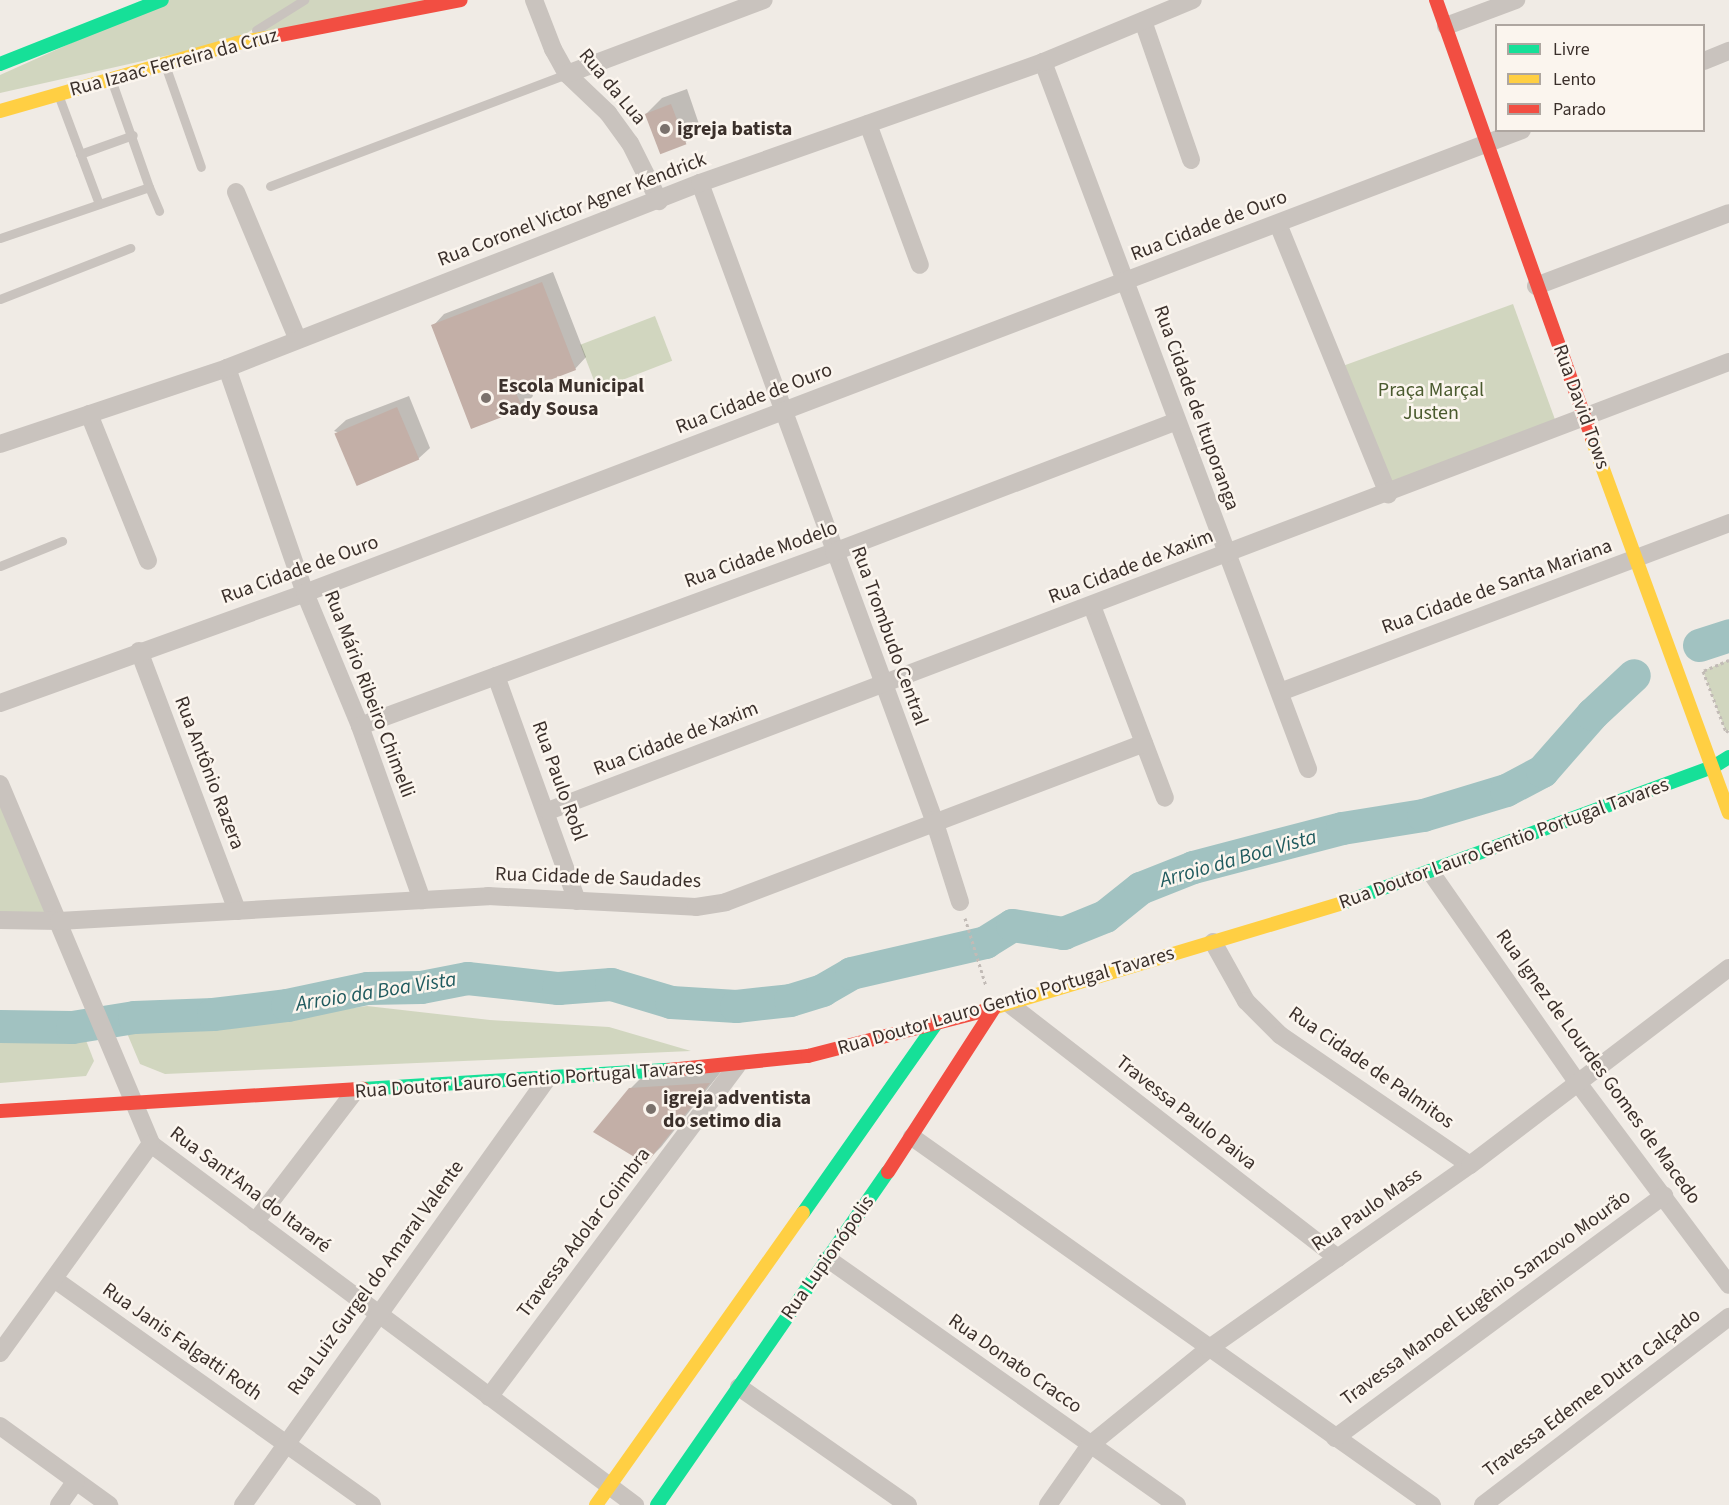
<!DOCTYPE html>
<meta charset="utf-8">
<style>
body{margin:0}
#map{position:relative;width:1729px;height:1505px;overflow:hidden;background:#f0ebe5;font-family:"Source Sans 3",sans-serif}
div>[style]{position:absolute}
.green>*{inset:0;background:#d1d6bf;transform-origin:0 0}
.shadow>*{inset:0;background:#0003}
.river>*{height:33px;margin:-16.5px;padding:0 16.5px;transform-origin:16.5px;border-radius:16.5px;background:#a1c2c1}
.building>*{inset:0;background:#c3afa7;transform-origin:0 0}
.path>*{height:3px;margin-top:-1.5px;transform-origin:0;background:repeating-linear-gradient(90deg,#c2bbb6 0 3px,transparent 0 6px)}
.lane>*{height:9px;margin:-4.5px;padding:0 4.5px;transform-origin:4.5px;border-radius:4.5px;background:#c9c3be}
.street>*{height:18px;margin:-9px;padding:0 9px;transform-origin:9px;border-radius:9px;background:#c9c3be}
.fast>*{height:14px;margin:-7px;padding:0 7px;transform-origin:7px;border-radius:7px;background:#16e098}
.slow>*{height:14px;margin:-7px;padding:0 7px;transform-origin:7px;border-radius:7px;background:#ffcf43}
.jam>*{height:14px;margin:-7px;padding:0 7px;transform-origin:7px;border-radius:7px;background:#f24e42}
.dots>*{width:16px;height:16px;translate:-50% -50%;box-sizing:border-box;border:3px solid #fbf5ee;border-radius:50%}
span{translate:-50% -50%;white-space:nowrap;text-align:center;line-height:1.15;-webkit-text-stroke:5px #fbf5ee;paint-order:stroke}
.street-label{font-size:20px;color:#3b302b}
.poi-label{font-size:20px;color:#3b302b;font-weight:700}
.left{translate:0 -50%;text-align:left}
.park-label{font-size:20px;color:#4a5a2e}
.water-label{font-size:21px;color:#1f5a5e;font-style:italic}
.legend{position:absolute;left:1495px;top:24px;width:210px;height:108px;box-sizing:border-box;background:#fbf5ee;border:2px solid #aea6a0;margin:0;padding:8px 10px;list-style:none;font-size:18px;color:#3b302b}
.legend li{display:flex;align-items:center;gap:12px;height:30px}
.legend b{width:30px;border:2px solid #aea6a0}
</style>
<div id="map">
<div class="green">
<div style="clip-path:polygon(167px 0,299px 0,236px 40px,0 93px,0 75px)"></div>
<div style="clip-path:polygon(308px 0,447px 0,250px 37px)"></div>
<div style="left:1513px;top:304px;width:126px;height:179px;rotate:70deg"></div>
<div style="left:655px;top:316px;width:48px;height:80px;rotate:69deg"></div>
<div style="clip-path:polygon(1729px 660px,1729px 730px,1726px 732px,1703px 671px)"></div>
<div style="clip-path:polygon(0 789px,55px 919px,0 918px)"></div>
<div style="clip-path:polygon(367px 1006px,490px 1020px,609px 1027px,691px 1051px,165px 1074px,140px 1064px,124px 1026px,146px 1030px,204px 1029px)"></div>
<div style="clip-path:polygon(82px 1030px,94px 1061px,86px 1076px,0 1083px,0 1036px)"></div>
</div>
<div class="shadow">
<div style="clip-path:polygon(687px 89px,700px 127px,685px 143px,646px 114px,662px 98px)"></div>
<div style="clip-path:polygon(553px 272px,586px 357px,575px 369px,529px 386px,533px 396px,522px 408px,433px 326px,444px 314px)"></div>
<div style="clip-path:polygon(409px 396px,430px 448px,418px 459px,334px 431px,346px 420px)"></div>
<div style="clip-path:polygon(724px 1068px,661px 1147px,646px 1162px,630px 1089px,646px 1073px)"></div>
</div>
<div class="river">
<div style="left:1699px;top:645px;width:32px;rotate:-18deg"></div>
<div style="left:0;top:1026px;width:72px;rotate:0.8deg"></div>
<div style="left:72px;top:1027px;width:63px;rotate:-9.2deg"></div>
<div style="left:134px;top:1017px;width:79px;rotate:-2.2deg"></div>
<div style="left:213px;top:1014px;width:75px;rotate:-6.9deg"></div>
<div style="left:287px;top:1005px;width:82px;rotate:-12deg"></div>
<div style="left:367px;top:988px;width:54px;rotate:-1.1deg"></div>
<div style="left:421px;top:987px;width:47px;rotate:-11.1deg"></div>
<div style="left:467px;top:978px;width:92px;rotate:6.3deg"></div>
<div style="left:558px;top:988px;width:53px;rotate:-4.3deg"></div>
<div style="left:611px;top:984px;width:63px;rotate:16.7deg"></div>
<div style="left:671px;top:1002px;width:65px;rotate:3.5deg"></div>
<div style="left:736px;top:1006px;width:54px;rotate:-6.3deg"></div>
<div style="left:790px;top:1000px;width:34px;rotate:-17deg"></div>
<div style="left:822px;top:990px;width:34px;rotate:-30deg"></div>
<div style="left:851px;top:973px;width:138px;rotate:-13deg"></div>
<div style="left:985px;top:942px;width:32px;rotate:-32deg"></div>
<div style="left:1012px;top:925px;width:52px;rotate:8.9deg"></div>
<div style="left:1063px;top:933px;width:45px;rotate:-22deg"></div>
<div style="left:1105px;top:916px;width:45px;rotate:-38.7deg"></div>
<div style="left:1140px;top:888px;width:57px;rotate:-21.6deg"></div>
<div style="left:1193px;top:867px;width:154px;rotate:-14.7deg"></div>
<div style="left:1342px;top:828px;width:82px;rotate:-9.1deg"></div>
<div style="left:1423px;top:815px;width:87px;rotate:-16.8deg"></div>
<div style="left:1506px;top:790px;width:41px;rotate:-27.8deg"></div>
<div style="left:1542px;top:771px;width:76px;rotate:-48.7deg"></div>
<div style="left:1592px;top:714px;width:57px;rotate:-42.9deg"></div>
</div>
<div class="building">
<div style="left:671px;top:104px;width:43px;height:28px;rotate:69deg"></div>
<div style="clip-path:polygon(542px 282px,576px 370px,516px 393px,523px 409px,471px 429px,431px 325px)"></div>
<div style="left:397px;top:407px;width:57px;height:68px;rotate:67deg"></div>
<div style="clip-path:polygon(710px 1083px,646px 1164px,593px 1132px,629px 1088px)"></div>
</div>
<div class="path">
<div style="left:1729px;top:660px;width:28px;rotate:157deg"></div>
<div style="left:1703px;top:671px;width:65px;rotate:69.3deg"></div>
<div style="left:1726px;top:732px;width:4px;rotate:-34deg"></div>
<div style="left:965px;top:918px;width:71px;rotate:72.8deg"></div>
</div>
<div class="lane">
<div style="left:256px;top:30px;width:57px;rotate:-32deg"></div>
<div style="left:165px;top:65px;width:108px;rotate:70.6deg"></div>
<div style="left:112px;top:82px;width:111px;rotate:70.6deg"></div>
<div style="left:59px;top:97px;width:114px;rotate:69.5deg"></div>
<div style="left:80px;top:154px;width:56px;rotate:-19.7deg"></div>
<div style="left:270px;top:186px;width:317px;rotate:-20.7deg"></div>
<div style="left:0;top:238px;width:157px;rotate:-18.9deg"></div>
<div style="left:149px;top:187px;width:26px;rotate:67deg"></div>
<div style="left:0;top:299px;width:140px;rotate:-21.4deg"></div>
<div style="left:0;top:566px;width:67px;rotate:-22deg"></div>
</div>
<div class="street">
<div style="left:534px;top:0;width:53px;rotate:68.8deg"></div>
<div style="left:553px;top:49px;width:29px;rotate:61deg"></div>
<div style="left:567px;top:74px;width:57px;rotate:43.6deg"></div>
<div style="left:608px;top:113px;width:37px;rotate:54deg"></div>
<div style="left:630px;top:143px;width:65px;rotate:63.4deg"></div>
<div style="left:1143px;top:21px;width:147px;rotate:70.9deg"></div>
<div style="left:1446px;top:26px;width:75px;rotate:-20.4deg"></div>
<div style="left:1704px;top:61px;width:27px;rotate:-22deg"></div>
<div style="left:1043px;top:62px;width:755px;rotate:69.45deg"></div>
<div style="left:567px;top:74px;width:210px;rotate:-20.6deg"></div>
<div style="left:868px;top:124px;width:150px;rotate:69.8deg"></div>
<div style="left:700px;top:183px;width:679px;rotate:69.83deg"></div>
<div style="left:934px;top:820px;width:86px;rotate:72.4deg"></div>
<div style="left:236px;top:192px;width:160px;rotate:67.3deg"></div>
<div style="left:1278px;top:224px;width:292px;rotate:67.8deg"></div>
<div style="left:1536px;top:286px;width:206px;rotate:-20.7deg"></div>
<div style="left:227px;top:368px;width:238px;rotate:70.9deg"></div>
<div style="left:305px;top:593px;width:144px;rotate:67.5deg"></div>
<div style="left:360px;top:726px;width:185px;rotate:70.4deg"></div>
<div style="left:89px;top:414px;width:158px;rotate:68.1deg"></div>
<div style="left:0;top:444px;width:239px;rotate:-18.5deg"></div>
<div style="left:227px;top:368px;width:508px;rotate:-21.36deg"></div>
<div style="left:700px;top:183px;width:364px;rotate:-19.4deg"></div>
<div style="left:1043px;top:62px;width:162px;rotate:-22.5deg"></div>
<div style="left:1092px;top:606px;width:205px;rotate:69.2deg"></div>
<div style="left:139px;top:651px;width:278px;rotate:69.3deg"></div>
<div style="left:496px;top:676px;width:239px;rotate:70.2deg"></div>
<div style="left:1280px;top:692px;width:480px;rotate:-20.6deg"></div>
<div style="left:0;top:703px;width:324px;rotate:-19.8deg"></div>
<div style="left:305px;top:593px;width:1302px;rotate:-20.83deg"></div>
<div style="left:360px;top:726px;width:505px;rotate:-20.16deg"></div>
<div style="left:834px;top:552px;width:367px;rotate:-20.9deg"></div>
<div style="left:0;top:784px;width:390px;rotate:67.2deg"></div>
<div style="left:151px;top:1144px;width:604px;rotate:36.72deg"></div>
<div style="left:548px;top:811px;width:1263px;rotate:-20.82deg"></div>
<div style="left:1432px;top:874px;width:255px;rotate:55.1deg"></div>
<div style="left:1578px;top:1083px;width:252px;rotate:53.2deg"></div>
<div style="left:0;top:920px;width:59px;rotate:1deg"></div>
<div style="left:59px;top:921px;width:430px;rotate:-3.3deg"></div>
<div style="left:488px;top:896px;width:208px;rotate:3deg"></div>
<div style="left:696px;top:907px;width:30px;rotate:-9deg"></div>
<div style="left:726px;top:902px;width:447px;rotate:-20.8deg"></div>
<div style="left:1213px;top:942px;width:68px;rotate:60.8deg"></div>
<div style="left:1246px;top:1001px;width:48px;rotate:45deg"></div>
<div style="left:1280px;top:1035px;width:230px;rotate:34.4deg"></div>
<div style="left:1008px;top:1003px;width:417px;rotate:37.7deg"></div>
<div style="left:912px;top:1137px;width:637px;rotate:35.29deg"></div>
<div style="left:255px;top:1222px;width:165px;rotate:-52.6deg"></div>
<div style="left:828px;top:1259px;width:427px;rotate:35.2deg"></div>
<div style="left:54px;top:1279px;width:390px;rotate:35.4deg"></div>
<div style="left:0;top:1353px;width:258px;rotate:-54.2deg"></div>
<div style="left:739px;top:1387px;width:206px;rotate:34.9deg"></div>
<div style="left:489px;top:1397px;width:414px;rotate:-53.2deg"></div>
<div style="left:0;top:1426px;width:135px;rotate:35.9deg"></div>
<div style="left:1335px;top:1438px;width:409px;rotate:-36.4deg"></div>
<div style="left:59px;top:1505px;width:29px;rotate:-55deg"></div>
<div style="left:243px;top:1505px;width:523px;rotate:-54.49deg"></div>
<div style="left:1048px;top:1505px;width:73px;rotate:-55deg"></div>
<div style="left:1090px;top:1445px;width:152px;rotate:-39.1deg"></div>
<div style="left:1208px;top:1349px;width:320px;rotate:-35.1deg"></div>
<div style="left:1470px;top:1165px;width:325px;rotate:-37.3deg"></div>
<div style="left:1483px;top:1505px;width:310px;rotate:-37.4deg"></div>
</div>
<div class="fast">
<div style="left:0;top:64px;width:174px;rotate:-21.6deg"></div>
<div style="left:1340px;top:904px;width:397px;rotate:-20.2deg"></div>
<div style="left:1713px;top:767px;width:19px;rotate:-32deg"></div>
<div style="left:363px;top:1089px;width:307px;rotate:-3.6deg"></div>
<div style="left:803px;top:1213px;width:230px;rotate:-54.9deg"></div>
<div style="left:657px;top:1505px;width:405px;rotate:-55.3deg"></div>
</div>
<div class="slow">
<div style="left:0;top:111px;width:247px;rotate:-16deg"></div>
<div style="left:237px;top:43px;width:40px;rotate:-10deg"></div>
<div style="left:1592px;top:439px;width:398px;rotate:69.9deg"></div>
<div style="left:983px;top:1011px;width:373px;rotate:-16.7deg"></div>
<div style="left:596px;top:1505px;width:358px;rotate:-54.7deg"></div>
</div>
<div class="jam">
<div style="left:1436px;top:0;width:466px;rotate:70.4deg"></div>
<div style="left:276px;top:36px;width:188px;rotate:-11deg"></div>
<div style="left:669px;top:1070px;width:140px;rotate:-5.8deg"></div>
<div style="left:808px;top:1056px;width:181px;rotate:-14.4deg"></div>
<div style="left:0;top:1111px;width:364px;rotate:-3.5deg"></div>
<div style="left:888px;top:1172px;width:195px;rotate:-57.1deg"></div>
</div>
<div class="dots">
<div style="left:665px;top:129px;background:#7a716c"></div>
<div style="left:486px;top:398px;background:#7a716c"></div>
<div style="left:651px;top:1109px;background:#7a716c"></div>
</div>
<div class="street-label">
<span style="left:174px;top:63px;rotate:-15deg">Rua Izaac Ferreira da Cruz</span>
<span style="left:612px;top:87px;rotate:50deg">Rua da Lua</span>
<span style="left:572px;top:210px;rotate:-21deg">Rua Coronel Victor Agner Kendrick</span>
<span style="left:1209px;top:226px;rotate:-21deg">Rua Cidade de Ouro</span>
<span style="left:754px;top:399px;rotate:-21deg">Rua Cidade de Ouro</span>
<span style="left:1581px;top:407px;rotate:70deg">Rua David Tows</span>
<span style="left:1196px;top:408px;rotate:70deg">Rua Cidade de Ituporanga</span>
<span style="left:761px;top:555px;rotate:-20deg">Rua Cidade Modelo</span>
<span style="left:1131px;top:567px;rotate:-21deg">Rua Cidade de Xaxim</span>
<span style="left:300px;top:570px;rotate:-20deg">Rua Cidade de Ouro</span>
<span style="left:1497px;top:587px;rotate:-20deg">Rua Cidade de Santa Mariana</span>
<span style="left:889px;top:636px;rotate:70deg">Rua Trombudo Central</span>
<span style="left:369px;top:694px;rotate:69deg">Rua Mário Ribeiro Chimelli</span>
<span style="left:676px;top:739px;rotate:-21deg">Rua Cidade de Xaxim</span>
<span style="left:209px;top:773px;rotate:69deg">Rua Antônio Razera</span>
<span style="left:559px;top:781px;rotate:70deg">Rua Paulo Robl</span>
<span style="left:1504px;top:844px;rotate:-20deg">Rua Doutor Lauro Gentio Portugal Tavares</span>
<span style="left:598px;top:878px;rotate:2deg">Rua Cidade de Saudades</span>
<span style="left:1006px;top:1001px;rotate:-16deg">Rua Doutor Lauro Gentio Portugal Tavares</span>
<span style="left:1598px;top:1067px;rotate:54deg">Rua Ignez de Lourdes Gomes de Macedo</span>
<span style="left:1371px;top:1068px;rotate:35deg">Rua Cidade de Palmitos</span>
<span style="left:529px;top:1080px;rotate:-4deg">Rua Doutor Lauro Gentio Portugal Tavares</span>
<span style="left:1186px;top:1113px;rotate:38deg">Travessa Paulo Paiva</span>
<span style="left:250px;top:1190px;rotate:37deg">Rua Sant'Ana do Itararé</span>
<span style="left:1367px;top:1210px;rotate:-35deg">Rua Paulo Mass</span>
<span style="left:584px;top:1233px;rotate:-53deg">Travessa Adolar Coimbra</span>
<span style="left:828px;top:1258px;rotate:-55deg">Rua Lupionópolis</span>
<span style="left:376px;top:1278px;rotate:-54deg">Rua Luiz Gurgel do Amaral Valente</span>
<span style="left:1486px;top:1298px;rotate:-36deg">Travessa Manoel Eugênio Sanzovo Mourão</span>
<span style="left:182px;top:1342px;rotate:35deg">Rua Janis Falgatti Roth</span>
<span style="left:1015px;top:1364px;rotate:35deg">Rua Donato Cracco</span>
<span style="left:1592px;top:1393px;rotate:-37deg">Travessa Edemee Dutra Calçado</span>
</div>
<div class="poi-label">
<span class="left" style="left:677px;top:129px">igreja batista</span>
<span class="left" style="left:498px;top:398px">Escola Municipal<br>Sady Sousa</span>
<span class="left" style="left:663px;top:1110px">igreja adventista<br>do setimo dia</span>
</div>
<div class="park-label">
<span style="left:1431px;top:402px">Praça Marçal<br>Justen</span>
</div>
<div class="water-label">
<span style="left:1238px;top:858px;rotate:-16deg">Arroio da Boa Vista</span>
<span style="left:376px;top:991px;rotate:-9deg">Arroio da Boa Vista</span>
</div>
<ul class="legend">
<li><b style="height:8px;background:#16e098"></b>Livre</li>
<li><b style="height:8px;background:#ffcf43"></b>Lento</li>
<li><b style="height:8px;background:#f24e42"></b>Parado</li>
</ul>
</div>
